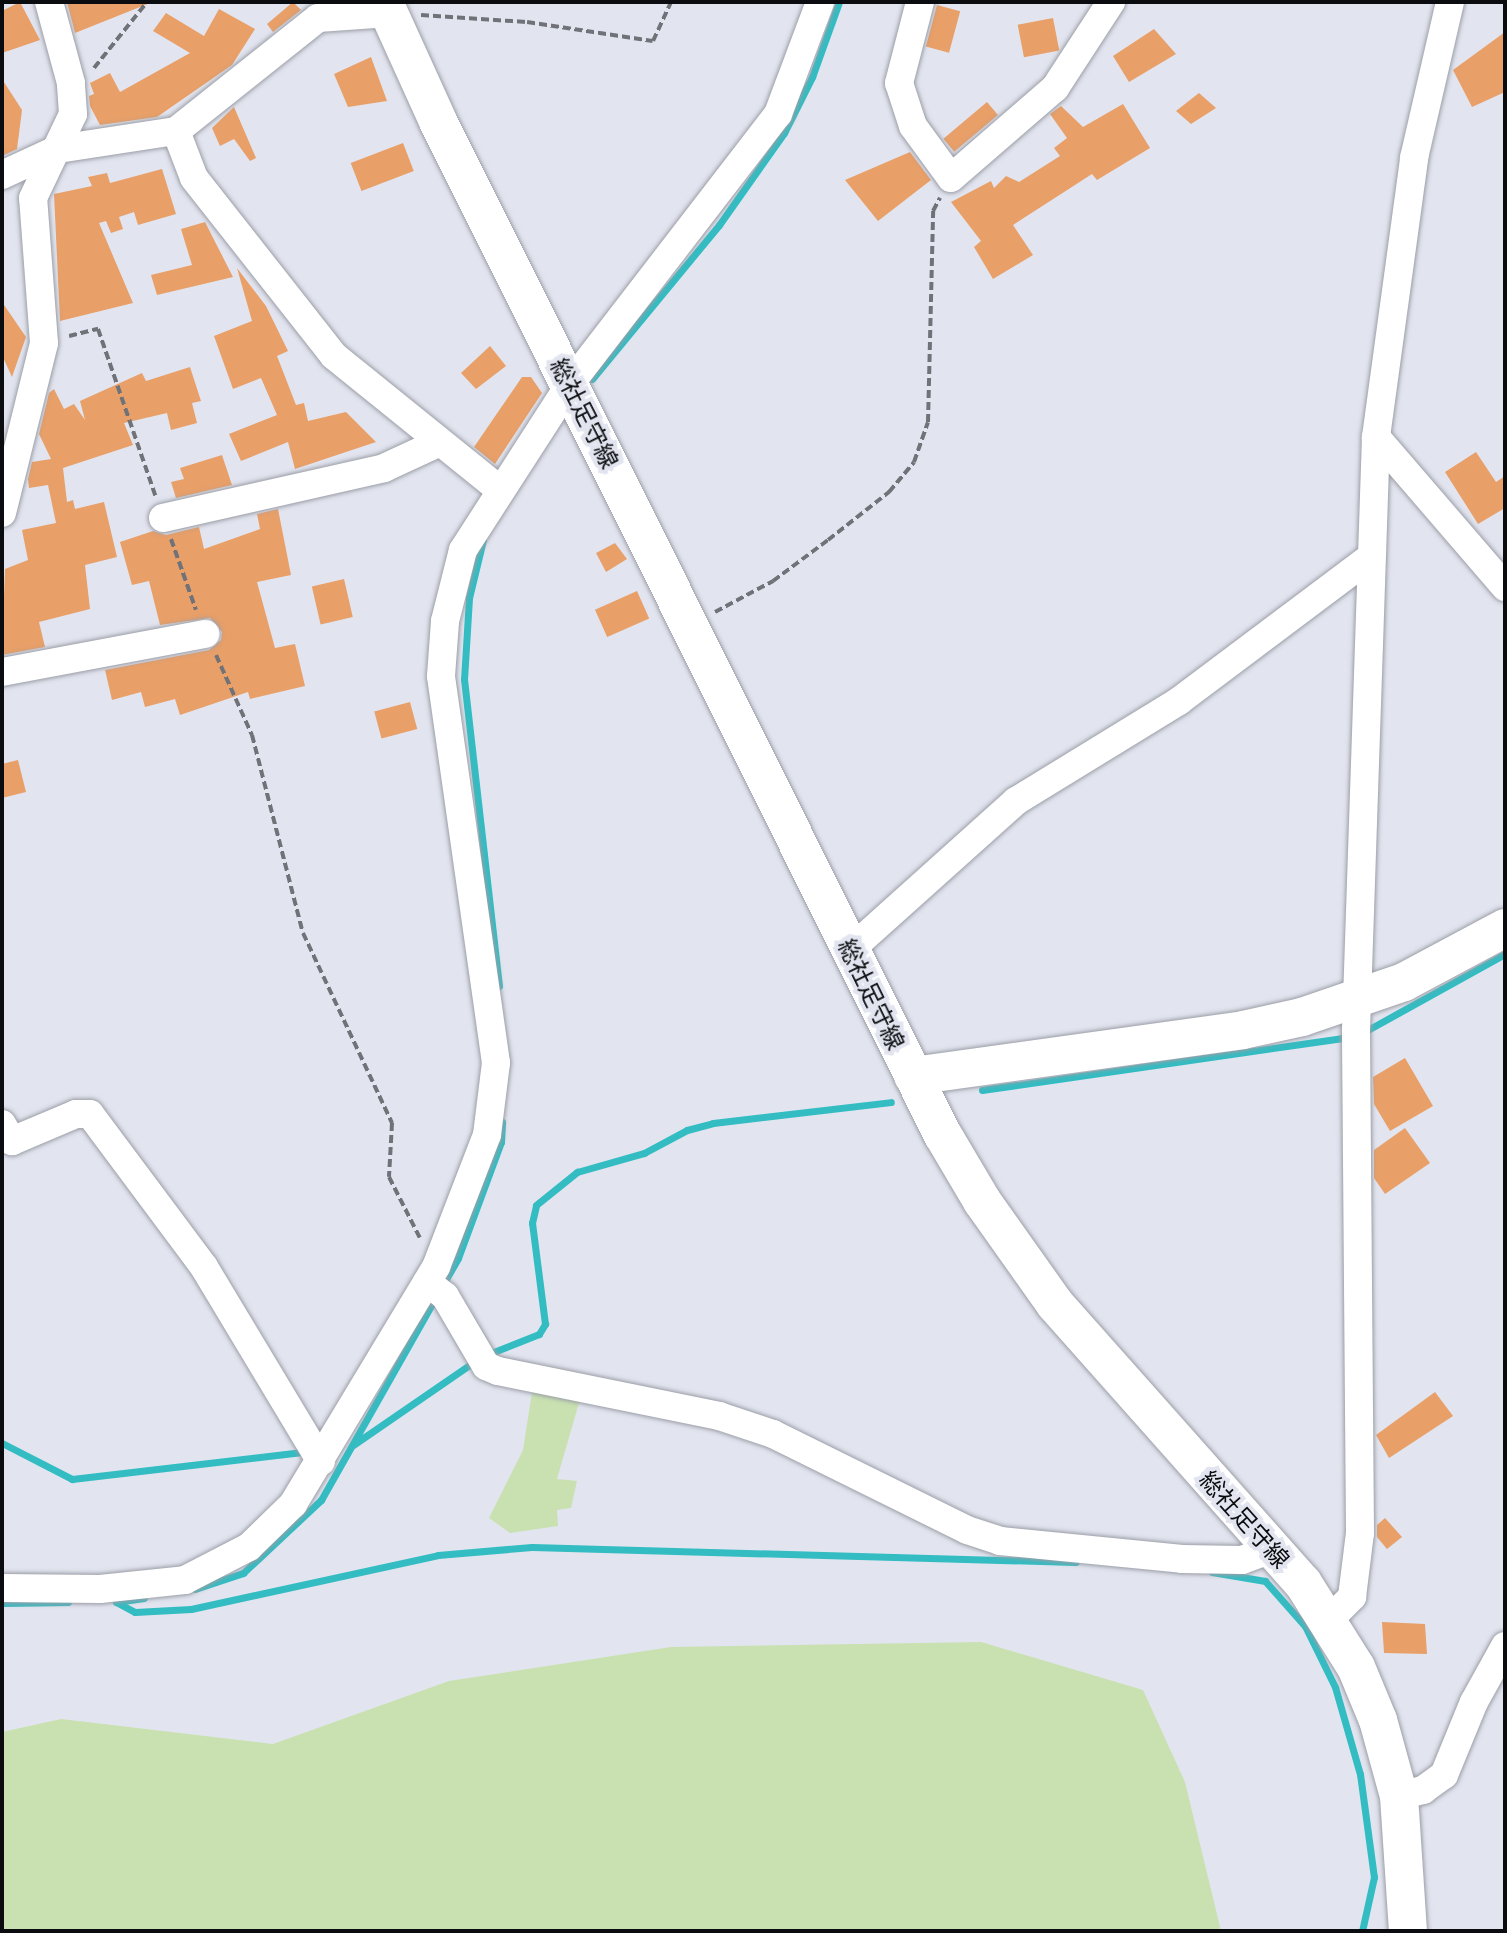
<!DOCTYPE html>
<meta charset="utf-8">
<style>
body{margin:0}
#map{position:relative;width:1507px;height:1933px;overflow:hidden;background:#e2e5ef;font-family:"Noto Serif","Noto Sans JP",serif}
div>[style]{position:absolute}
.green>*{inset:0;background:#c9e1b0}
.stream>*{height:7px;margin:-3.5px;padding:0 3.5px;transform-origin:3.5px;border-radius:3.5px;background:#33bcc2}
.building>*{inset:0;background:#e89f68;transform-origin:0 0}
.path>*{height:4px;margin-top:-2px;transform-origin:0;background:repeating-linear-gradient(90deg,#707278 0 8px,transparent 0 12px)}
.roads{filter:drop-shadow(0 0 2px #9b9ea7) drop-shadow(0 0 2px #9b9ea7)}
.street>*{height:28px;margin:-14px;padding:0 14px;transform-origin:14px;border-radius:14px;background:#fff}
.secondary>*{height:38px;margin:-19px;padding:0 19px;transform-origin:19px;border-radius:19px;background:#fff}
span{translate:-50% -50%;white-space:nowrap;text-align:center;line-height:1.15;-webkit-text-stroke:8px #e2e5ef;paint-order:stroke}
.street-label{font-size:24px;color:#0b0c0f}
.frame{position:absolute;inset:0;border:4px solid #0b0c0f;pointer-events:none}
</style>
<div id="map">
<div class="green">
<div style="clip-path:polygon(533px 1386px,581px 1396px,557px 1479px,577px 1481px,571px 1508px,557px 1510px,558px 1526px,510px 1533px,489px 1518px,523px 1450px)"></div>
<div style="clip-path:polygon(981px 1642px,1143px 1690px,1185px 1782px,1221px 1931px,2px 1931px,2px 1732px,61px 1719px,273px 1744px,449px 1681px,671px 1647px)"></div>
</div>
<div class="stream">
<div style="left:592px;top:379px;width:200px;rotate:-50.5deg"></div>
<div style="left:719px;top:225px;width:113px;rotate:-54.8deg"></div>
<div style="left:784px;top:133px;width:63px;rotate:-63.4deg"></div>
<div style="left:812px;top:77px;width:80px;rotate:-70.2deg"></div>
<div style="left:483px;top:540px;width:60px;rotate:103.6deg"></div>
<div style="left:469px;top:598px;width:81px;rotate:93.5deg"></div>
<div style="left:464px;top:679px;width:309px;rotate:83.5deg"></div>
<div style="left:1364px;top:1032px;width:161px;rotate:-29deg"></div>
<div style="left:982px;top:1090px;width:370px;rotate:-8.2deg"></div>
<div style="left:442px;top:1286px;width:32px;rotate:-60deg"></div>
<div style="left:458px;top:1258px;width:124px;rotate:-69.7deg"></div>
<div style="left:501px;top:1142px;width:20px;rotate:-87deg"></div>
<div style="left:486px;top:1355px;width:57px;rotate:-21.6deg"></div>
<div style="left:539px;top:1334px;width:12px;rotate:-59deg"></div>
<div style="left:545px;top:1324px;width:102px;rotate:-97.3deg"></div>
<div style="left:532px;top:1223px;width:18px;rotate:-77deg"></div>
<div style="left:536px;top:1205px;width:53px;rotate:-38.8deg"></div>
<div style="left:577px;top:1172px;width:70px;rotate:-15.8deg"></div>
<div style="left:644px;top:1153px;width:49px;rotate:-28.1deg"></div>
<div style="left:687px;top:1130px;width:27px;rotate:-15deg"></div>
<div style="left:713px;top:1123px;width:179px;rotate:-6.7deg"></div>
<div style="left:2px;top:1443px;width:79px;rotate:27.2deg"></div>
<div style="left:72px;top:1479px;width:232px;rotate:-6.7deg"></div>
<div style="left:353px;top:1445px;width:148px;rotate:-34.5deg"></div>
<div style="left:1212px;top:1572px;width:54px;rotate:9.6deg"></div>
<div style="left:1265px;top:1581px;width:60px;rotate:48.4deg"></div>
<div style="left:1305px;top:1626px;width:68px;rotate:63.8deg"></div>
<div style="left:1335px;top:1687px;width:91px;rotate:74deg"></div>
<div style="left:1360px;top:1774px;width:104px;rotate:82.3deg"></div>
<div style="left:1374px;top:1877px;width:55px;rotate:102.5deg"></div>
<div style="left:195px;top:1589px;width:51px;rotate:-18.4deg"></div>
<div style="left:243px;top:1573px;width:107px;rotate:-43.1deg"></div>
<div style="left:321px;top:1500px;width:233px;rotate:-60.5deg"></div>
<div style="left:116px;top:1602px;width:21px;rotate:28deg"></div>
<div style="left:135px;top:1612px;width:56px;rotate:-3.1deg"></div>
<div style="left:191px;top:1609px;width:253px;rotate:-12.3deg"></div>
<div style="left:438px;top:1555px;width:94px;rotate:-4.9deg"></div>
<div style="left:532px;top:1547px;width:544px;rotate:1.58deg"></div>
<div style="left:116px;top:1602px;width:28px;rotate:-8deg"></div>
<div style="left:2px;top:1603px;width:66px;rotate:-0.9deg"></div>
</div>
<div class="building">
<div style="clip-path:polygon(20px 2px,40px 40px,2px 53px,2px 11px)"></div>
<div style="clip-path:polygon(67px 2px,150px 2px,150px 3px,75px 33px)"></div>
<div style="clip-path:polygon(293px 2px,301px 10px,273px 32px,267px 24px)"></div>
<div style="left:937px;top:5px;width:24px;height:43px;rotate:15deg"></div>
<div style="clip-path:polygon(219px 9px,255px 29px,232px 65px,157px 117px,100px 125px,90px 106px,89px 96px,94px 94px,90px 83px,110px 73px,120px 92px,190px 53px,153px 31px,166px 13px,204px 36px)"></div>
<div style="left:1053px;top:18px;width:33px;height:36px;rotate:79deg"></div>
<div style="clip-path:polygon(1154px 29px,1176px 54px,1129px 82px,1113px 56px)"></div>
<div style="clip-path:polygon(1505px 32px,1505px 92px,1472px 107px,1453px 70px)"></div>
<div style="clip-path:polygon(371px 57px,387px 101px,348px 107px,334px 74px)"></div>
<div style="clip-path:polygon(2px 79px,22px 110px,17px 149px,2px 156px)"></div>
<div style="clip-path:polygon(1199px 93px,1216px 108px,1191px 124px,1176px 111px)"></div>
<div style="left:987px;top:102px;width:17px;height:57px;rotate:50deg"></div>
<div style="clip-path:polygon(1123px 104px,1150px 148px,1097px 180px,1092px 174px,1013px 225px,1033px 255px,993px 279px,974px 247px,981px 241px,951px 202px,991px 181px,994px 188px,1006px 176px,1019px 182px,1060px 156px,1054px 148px,1067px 138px,1050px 114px,1061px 106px,1083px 127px)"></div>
<div style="clip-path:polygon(234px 107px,256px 158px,250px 161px,234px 139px,220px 146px,212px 128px)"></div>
<div style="left:403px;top:143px;width:30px;height:56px;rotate:69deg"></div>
<div style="clip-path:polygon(910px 152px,931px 180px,878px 221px,845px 180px)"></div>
<div style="clip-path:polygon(162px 169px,176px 214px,138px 225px,134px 212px,119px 217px,123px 229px,111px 233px,106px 221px,99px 223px,133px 303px,60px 321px,54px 194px,92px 186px,88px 177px,107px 173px,110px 183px)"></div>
<div style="clip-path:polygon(205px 222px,233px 277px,157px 295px,151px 275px,192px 265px,181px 229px)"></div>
<div style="clip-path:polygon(237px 268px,266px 306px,288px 351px,277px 356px,296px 405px,304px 403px,308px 421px,346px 412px,376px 442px,295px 469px,288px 442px,241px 461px,229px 434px,277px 415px,261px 378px,233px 389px,214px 336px,252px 321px)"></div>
<div style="clip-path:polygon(2px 302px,26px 337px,12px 377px,2px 355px)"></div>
<div style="clip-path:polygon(490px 346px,506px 366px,476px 389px,461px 373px)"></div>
<div style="clip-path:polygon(190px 367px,201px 401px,192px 403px,197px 423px,171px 430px,167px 413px,124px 423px,133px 445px,63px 468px,67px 502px,73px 500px,75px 509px,104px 502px,117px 557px,85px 565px,90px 609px,39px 622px,45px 647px,2px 655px,5px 569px,28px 560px,22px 530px,56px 523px,48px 485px,29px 488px,28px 479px,32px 462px,51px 459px,39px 434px,49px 393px,54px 389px,64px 409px,74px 404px,85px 420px,80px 401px,142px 373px,146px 381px)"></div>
<div style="clip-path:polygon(522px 377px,531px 377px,542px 393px,495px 464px,474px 447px)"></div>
<div style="clip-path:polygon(1476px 452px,1496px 482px,1505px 476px,1505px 508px,1478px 524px,1445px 472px)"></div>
<div style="clip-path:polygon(222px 455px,232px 485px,176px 498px,171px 482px,184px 479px,180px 468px)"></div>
<div style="clip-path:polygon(278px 509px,291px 575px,257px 582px,275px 648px,295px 644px,305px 686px,250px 699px,248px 692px,180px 715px,175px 699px,145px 707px,141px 692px,112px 700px,105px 670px,209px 650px,221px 640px,222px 632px,210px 618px,160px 625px,149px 581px,132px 585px,120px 542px,153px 531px,166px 535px,199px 527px,204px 549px,260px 529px,257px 514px)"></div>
<div style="clip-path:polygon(615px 543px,627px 559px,606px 572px,596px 553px)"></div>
<div style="left:344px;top:579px;width:39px;height:33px;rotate:77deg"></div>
<div style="left:637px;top:591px;width:30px;height:46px;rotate:66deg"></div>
<div style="left:410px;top:702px;width:28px;height:37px;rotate:75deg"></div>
<div style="clip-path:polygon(18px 760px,26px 792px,2px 798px,2px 764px)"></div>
<div style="clip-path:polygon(1405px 1058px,1433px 1106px,1390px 1131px,1374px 1104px,1373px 1077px)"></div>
<div style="clip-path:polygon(1405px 1128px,1430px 1163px,1385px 1194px,1374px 1178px,1374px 1150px)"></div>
<div style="clip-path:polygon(1435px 1392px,1453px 1416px,1389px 1458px,1376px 1435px)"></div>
<div style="clip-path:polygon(1385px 1518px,1402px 1537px,1387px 1549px,1377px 1537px,1377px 1525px)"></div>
<div style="clip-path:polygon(1382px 1622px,1425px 1624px,1427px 1654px,1384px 1653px)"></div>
</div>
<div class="path">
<div style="left:421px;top:15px;width:106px;rotate:3.8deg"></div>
<div style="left:527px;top:22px;width:127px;rotate:8.6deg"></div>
<div style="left:653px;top:41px;width:43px;rotate:-65.2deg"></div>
<div style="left:94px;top:68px;width:85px;rotate:-51.2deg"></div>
<div style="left:69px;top:336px;width:30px;rotate:-14deg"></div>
<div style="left:98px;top:329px;width:178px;rotate:71deg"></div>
<div style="left:171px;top:539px;width:75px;rotate:70.6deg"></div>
<div style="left:715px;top:612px;width:66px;rotate:-28.1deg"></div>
<div style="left:773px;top:581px;width:69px;rotate:-36.7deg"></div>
<div style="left:828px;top:540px;width:78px;rotate:-38.2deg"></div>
<div style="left:889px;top:492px;width:39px;rotate:-50deg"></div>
<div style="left:914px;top:462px;width:42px;rotate:-70.7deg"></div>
<div style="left:928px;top:422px;width:211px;rotate:-88.6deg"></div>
<div style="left:933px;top:211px;width:15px;rotate:-62deg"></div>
<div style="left:216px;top:655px;width:88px;rotate:65.8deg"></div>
<div style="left:252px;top:735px;width:204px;rotate:75.6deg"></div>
<div style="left:303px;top:933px;width:210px;rotate:64.9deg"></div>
<div style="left:392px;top:1123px;width:54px;rotate:93.2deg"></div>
<div style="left:389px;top:1177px;width:68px;rotate:63.1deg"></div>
</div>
<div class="roads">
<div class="street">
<div style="left:920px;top:2px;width:84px;rotate:104.5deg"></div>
<div style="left:899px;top:83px;width:45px;rotate:72deg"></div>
<div style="left:913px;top:126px;width:64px;rotate:53.8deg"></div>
<div style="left:951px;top:178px;width:138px;rotate:-40.9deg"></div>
<div style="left:1055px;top:88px;width:103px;rotate:-56.9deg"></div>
<div style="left:176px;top:131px;width:50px;rotate:69deg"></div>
<div style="left:194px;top:178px;width:226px;rotate:51.8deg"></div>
<div style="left:334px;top:356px;width:212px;rotate:38.9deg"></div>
<div style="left:2px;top:175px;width:62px;rotate:-24.9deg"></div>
<div style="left:58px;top:149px;width:119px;rotate:-8.7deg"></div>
<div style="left:176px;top:131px;width:181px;rotate:-38.5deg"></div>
<div style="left:318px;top:18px;width:71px;rotate:-4deg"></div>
<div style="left:1376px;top:437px;width:198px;rotate:49.3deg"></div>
<div style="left:2px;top:513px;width:175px;rotate:-76.1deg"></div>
<div style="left:44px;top:343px;width:145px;rotate:-94.3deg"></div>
<div style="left:33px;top:198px;width:93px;rotate:-64.5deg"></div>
<div style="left:73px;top:114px;width:31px;rotate:-94deg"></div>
<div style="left:71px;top:83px;width:84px;rotate:-105.2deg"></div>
<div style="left:163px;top:518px;width:227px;rotate:-12.7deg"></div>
<div style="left:384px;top:468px;width:60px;rotate:-24.8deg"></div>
<div style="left:2px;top:672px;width:207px;rotate:-10.6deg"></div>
<div style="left:850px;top:950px;width:223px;rotate:-41.9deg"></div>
<div style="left:1016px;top:801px;width:191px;rotate:-31.5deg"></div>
<div style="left:1179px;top:701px;width:236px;rotate:-36.9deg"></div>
<div style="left:2px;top:1124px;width:20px;rotate:60deg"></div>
<div style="left:12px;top:1141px;width:69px;rotate:-22.9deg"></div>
<div style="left:76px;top:1114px;width:14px"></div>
<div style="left:90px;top:1114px;width:191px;rotate:53.3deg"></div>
<div style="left:204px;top:1267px;width:227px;rotate:59deg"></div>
<div style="left:427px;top:1282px;width:23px;rotate:38deg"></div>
<div style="left:445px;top:1296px;width:81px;rotate:59.6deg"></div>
<div style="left:486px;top:1366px;width:13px;rotate:23deg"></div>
<div style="left:498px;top:1371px;width:226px;rotate:11.5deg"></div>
<div style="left:719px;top:1416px;width:57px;rotate:18.4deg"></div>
<div style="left:773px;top:1434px;width:216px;rotate:26.3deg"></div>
<div style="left:967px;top:1530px;width:35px;rotate:18deg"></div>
<div style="left:1000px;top:1541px;width:183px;rotate:5.6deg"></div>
<div style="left:1182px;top:1559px;width:60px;rotate:1deg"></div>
<div style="left:1242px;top:1560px;width:33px;rotate:-20deg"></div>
<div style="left:2px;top:1588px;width:98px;rotate:0.6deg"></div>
<div style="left:100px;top:1589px;width:85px;rotate:-6deg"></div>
<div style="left:185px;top:1580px;width:72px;rotate:-27.3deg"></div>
<div style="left:249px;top:1547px;width:62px;rotate:-44.3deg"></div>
<div style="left:293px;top:1504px;width:277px;rotate:-58.9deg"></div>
<div style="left:436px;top:1267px;width:142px;rotate:-68.9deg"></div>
<div style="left:487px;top:1135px;width:73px;rotate:-82.9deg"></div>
<div style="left:496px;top:1063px;width:391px;rotate:-98.1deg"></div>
<div style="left:441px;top:676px;width:55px;rotate:-85.8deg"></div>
<div style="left:445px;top:621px;width:73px;rotate:-75.8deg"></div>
<div style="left:463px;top:550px;width:197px;rotate:-57.2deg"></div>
<div style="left:570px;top:384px;width:341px;rotate:-52.4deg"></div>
<div style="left:778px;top:114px;width:120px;rotate:-69.4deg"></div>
<div style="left:1329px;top:1620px;width:33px;rotate:-45deg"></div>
<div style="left:1352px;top:1597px;width:64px;rotate:-82.9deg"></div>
<div style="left:1360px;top:1533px;width:503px;rotate:-90.46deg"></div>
<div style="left:1356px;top:1030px;width:593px;rotate:-88.07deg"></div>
<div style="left:1376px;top:437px;width:282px;rotate:-82.2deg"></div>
<div style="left:1414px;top:158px;width:160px;rotate:-77deg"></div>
<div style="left:1399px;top:1796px;width:25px;rotate:-14deg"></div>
<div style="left:1423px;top:1790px;width:26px;rotate:-36deg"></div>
<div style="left:1444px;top:1775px;width:79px;rotate:-67.7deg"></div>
<div style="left:1474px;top:1702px;width:64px;rotate:-61deg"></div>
</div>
<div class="secondary">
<div style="left:384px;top:2px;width:131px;rotate:65.6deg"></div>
<div style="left:438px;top:121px;width:1133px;rotate:63.53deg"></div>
<div style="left:943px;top:1135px;width:77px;rotate:59.4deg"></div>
<div style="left:982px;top:1201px;width:126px;rotate:54.7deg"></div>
<div style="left:1055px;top:1304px;width:373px;rotate:48.4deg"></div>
<div style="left:1303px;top:1583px;width:99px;rotate:57.8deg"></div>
<div style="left:1356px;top:1667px;width:57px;rotate:67.5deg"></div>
<div style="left:1378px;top:1720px;width:79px;rotate:74.6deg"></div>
<div style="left:1399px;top:1796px;width:135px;rotate:86.2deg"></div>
<div style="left:913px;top:1076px;width:333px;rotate:-7.9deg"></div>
<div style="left:1243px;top:1030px;width:60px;rotate:-12.4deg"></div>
<div style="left:1302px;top:1017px;width:108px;rotate:-18.9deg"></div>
<div style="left:1404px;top:982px;width:115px;rotate:-28.1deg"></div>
</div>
</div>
<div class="street-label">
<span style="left:585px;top:413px;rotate:63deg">総社足守線</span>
<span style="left:872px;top:994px;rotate:64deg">総社足守線</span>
<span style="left:1245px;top:1519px;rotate:48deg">総社足守線</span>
</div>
<div class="frame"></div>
</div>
